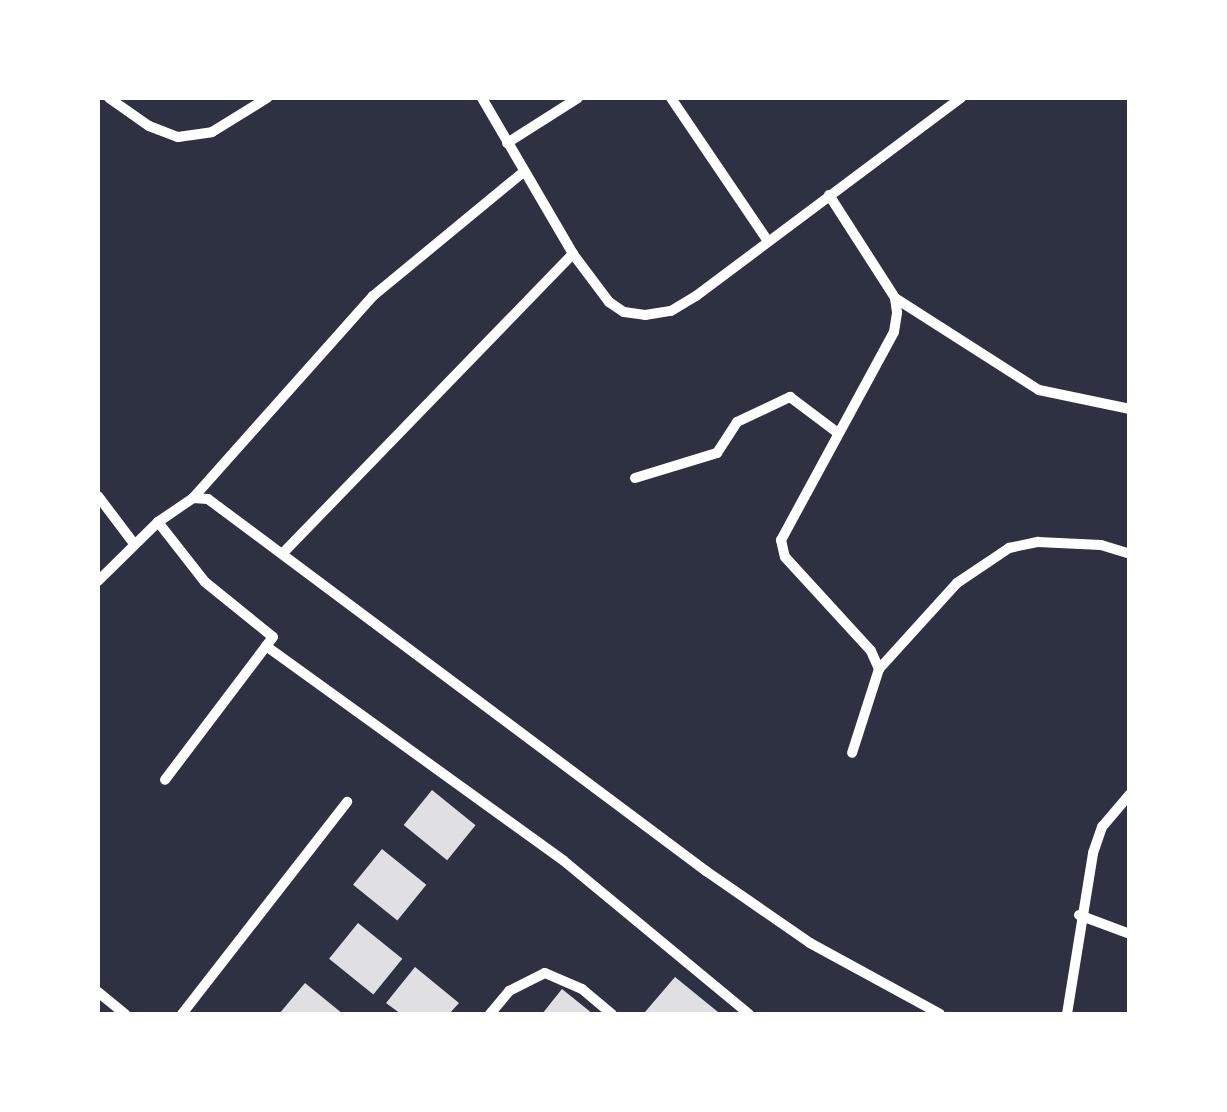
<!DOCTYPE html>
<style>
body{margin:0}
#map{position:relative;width:1227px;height:1112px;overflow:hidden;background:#2d3142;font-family:"DM Sans",sans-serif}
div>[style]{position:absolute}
.building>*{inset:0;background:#e0e0e3;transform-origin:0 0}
.minor>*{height:10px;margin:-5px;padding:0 5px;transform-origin:5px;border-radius:5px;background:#fff}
span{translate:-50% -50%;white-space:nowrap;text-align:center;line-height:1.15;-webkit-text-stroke:10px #fff;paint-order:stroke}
.frame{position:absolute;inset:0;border:100px solid #fff;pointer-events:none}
</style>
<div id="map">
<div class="building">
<div style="left:432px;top:790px;width:56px;height:45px;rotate:39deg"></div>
<div style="left:382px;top:849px;width:57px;height:46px;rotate:39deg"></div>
<div style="left:358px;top:923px;width:57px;height:46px;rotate:39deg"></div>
<div style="clip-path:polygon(415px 967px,459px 1003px,449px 1014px,401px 1014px,386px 1003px)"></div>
<div style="clip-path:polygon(675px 977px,718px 1012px,716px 1014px,645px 1012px)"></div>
<div style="clip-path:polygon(305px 983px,343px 1014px,279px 1014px)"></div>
<div style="clip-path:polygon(562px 989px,593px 1014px,542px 1014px)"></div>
</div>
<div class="minor">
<div style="left:109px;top:98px;width:49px;rotate:35deg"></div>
<div style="left:149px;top:126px;width:31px;rotate:21deg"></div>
<div style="left:178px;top:137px;width:34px;rotate:-8deg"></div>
<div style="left:212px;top:132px;width:65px;rotate:-31.7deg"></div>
<div style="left:482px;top:98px;width:181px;rotate:59.7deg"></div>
<div style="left:573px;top:254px;width:60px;rotate:53.1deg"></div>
<div style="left:609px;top:302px;width:18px;rotate:34deg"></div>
<div style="left:624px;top:312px;width:21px;rotate:8deg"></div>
<div style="left:645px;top:315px;width:26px;rotate:-9deg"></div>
<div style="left:671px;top:311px;width:29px;rotate:-31deg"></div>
<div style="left:696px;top:296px;width:331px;rotate:-36.8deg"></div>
<div style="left:671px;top:98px;width:173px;rotate:55.9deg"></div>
<div style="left:507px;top:143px;width:84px;rotate:-32.4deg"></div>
<div style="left:829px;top:195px;width:122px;rotate:57.3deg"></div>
<div style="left:895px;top:298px;width:15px;rotate:82deg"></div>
<div style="left:897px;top:313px;width:19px;rotate:99deg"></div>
<div style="left:894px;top:332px;width:237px;rotate:118.5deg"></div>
<div style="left:781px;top:540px;width:17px;rotate:77deg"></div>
<div style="left:785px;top:557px;width:127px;rotate:47.5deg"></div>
<div style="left:871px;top:651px;width:20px;rotate:66deg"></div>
<div style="left:879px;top:669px;width:88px;rotate:107.8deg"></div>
<div style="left:895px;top:298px;width:171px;rotate:32.6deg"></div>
<div style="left:1039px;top:390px;width:93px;rotate:11.8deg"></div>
<div style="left:635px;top:478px;width:86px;rotate:-17deg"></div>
<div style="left:717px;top:453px;width:37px;rotate:-57deg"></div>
<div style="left:737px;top:422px;width:59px;rotate:-25.3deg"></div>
<div style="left:790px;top:397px;width:60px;rotate:36.9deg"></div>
<div style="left:98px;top:496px;width:61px;rotate:52.9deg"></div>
<div style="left:193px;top:498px;width:271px;rotate:-48.3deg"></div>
<div style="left:373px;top:296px;width:193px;rotate:-39.5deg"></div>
<div style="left:158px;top:522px;width:76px;rotate:51.9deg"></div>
<div style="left:205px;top:582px;width:87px;rotate:39deg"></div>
<div style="left:273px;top:637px;width:179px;rotate:127.1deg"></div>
<div style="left:283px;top:553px;width:417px;rotate:-45.9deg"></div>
<div style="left:98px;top:581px;width:84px;rotate:-44.5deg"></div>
<div style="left:158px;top:522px;width:42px;rotate:-34.4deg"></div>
<div style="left:193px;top:498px;width:15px;rotate:4deg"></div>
<div style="left:208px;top:499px;width:622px;rotate:36.76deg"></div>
<div style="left:706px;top:871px;width:126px;rotate:34.7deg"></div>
<div style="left:810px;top:943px;width:148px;rotate:28.6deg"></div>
<div style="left:266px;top:646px;width:367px;rotate:35.8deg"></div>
<div style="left:564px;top:861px;width:240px;rotate:39.6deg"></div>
<div style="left:879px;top:669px;width:116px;rotate:-47.8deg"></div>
<div style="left:957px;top:583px;width:63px;rotate:-33.9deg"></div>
<div style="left:1009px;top:548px;width:30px;rotate:-12deg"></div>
<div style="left:1038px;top:542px;width:63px;rotate:2.7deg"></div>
<div style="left:1101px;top:545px;width:30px;rotate:17deg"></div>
<div style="left:1079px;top:915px;width:54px;rotate:20.4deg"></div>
<div style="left:98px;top:992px;width:35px;rotate:39deg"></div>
<div style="left:182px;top:1014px;width:269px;rotate:-52.1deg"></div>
<div style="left:490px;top:1014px;width:30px;rotate:-50deg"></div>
<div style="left:509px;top:991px;width:40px;rotate:-26.6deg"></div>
<div style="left:545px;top:973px;width:40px;rotate:23.4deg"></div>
<div style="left:582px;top:989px;width:39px;rotate:40deg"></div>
<div style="left:1067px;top:1014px;width:163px;rotate:-80.8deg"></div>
<div style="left:1093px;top:853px;width:28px;rotate:-71deg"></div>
<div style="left:1102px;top:827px;width:43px;rotate:-49.7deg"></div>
</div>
<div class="frame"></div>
</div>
